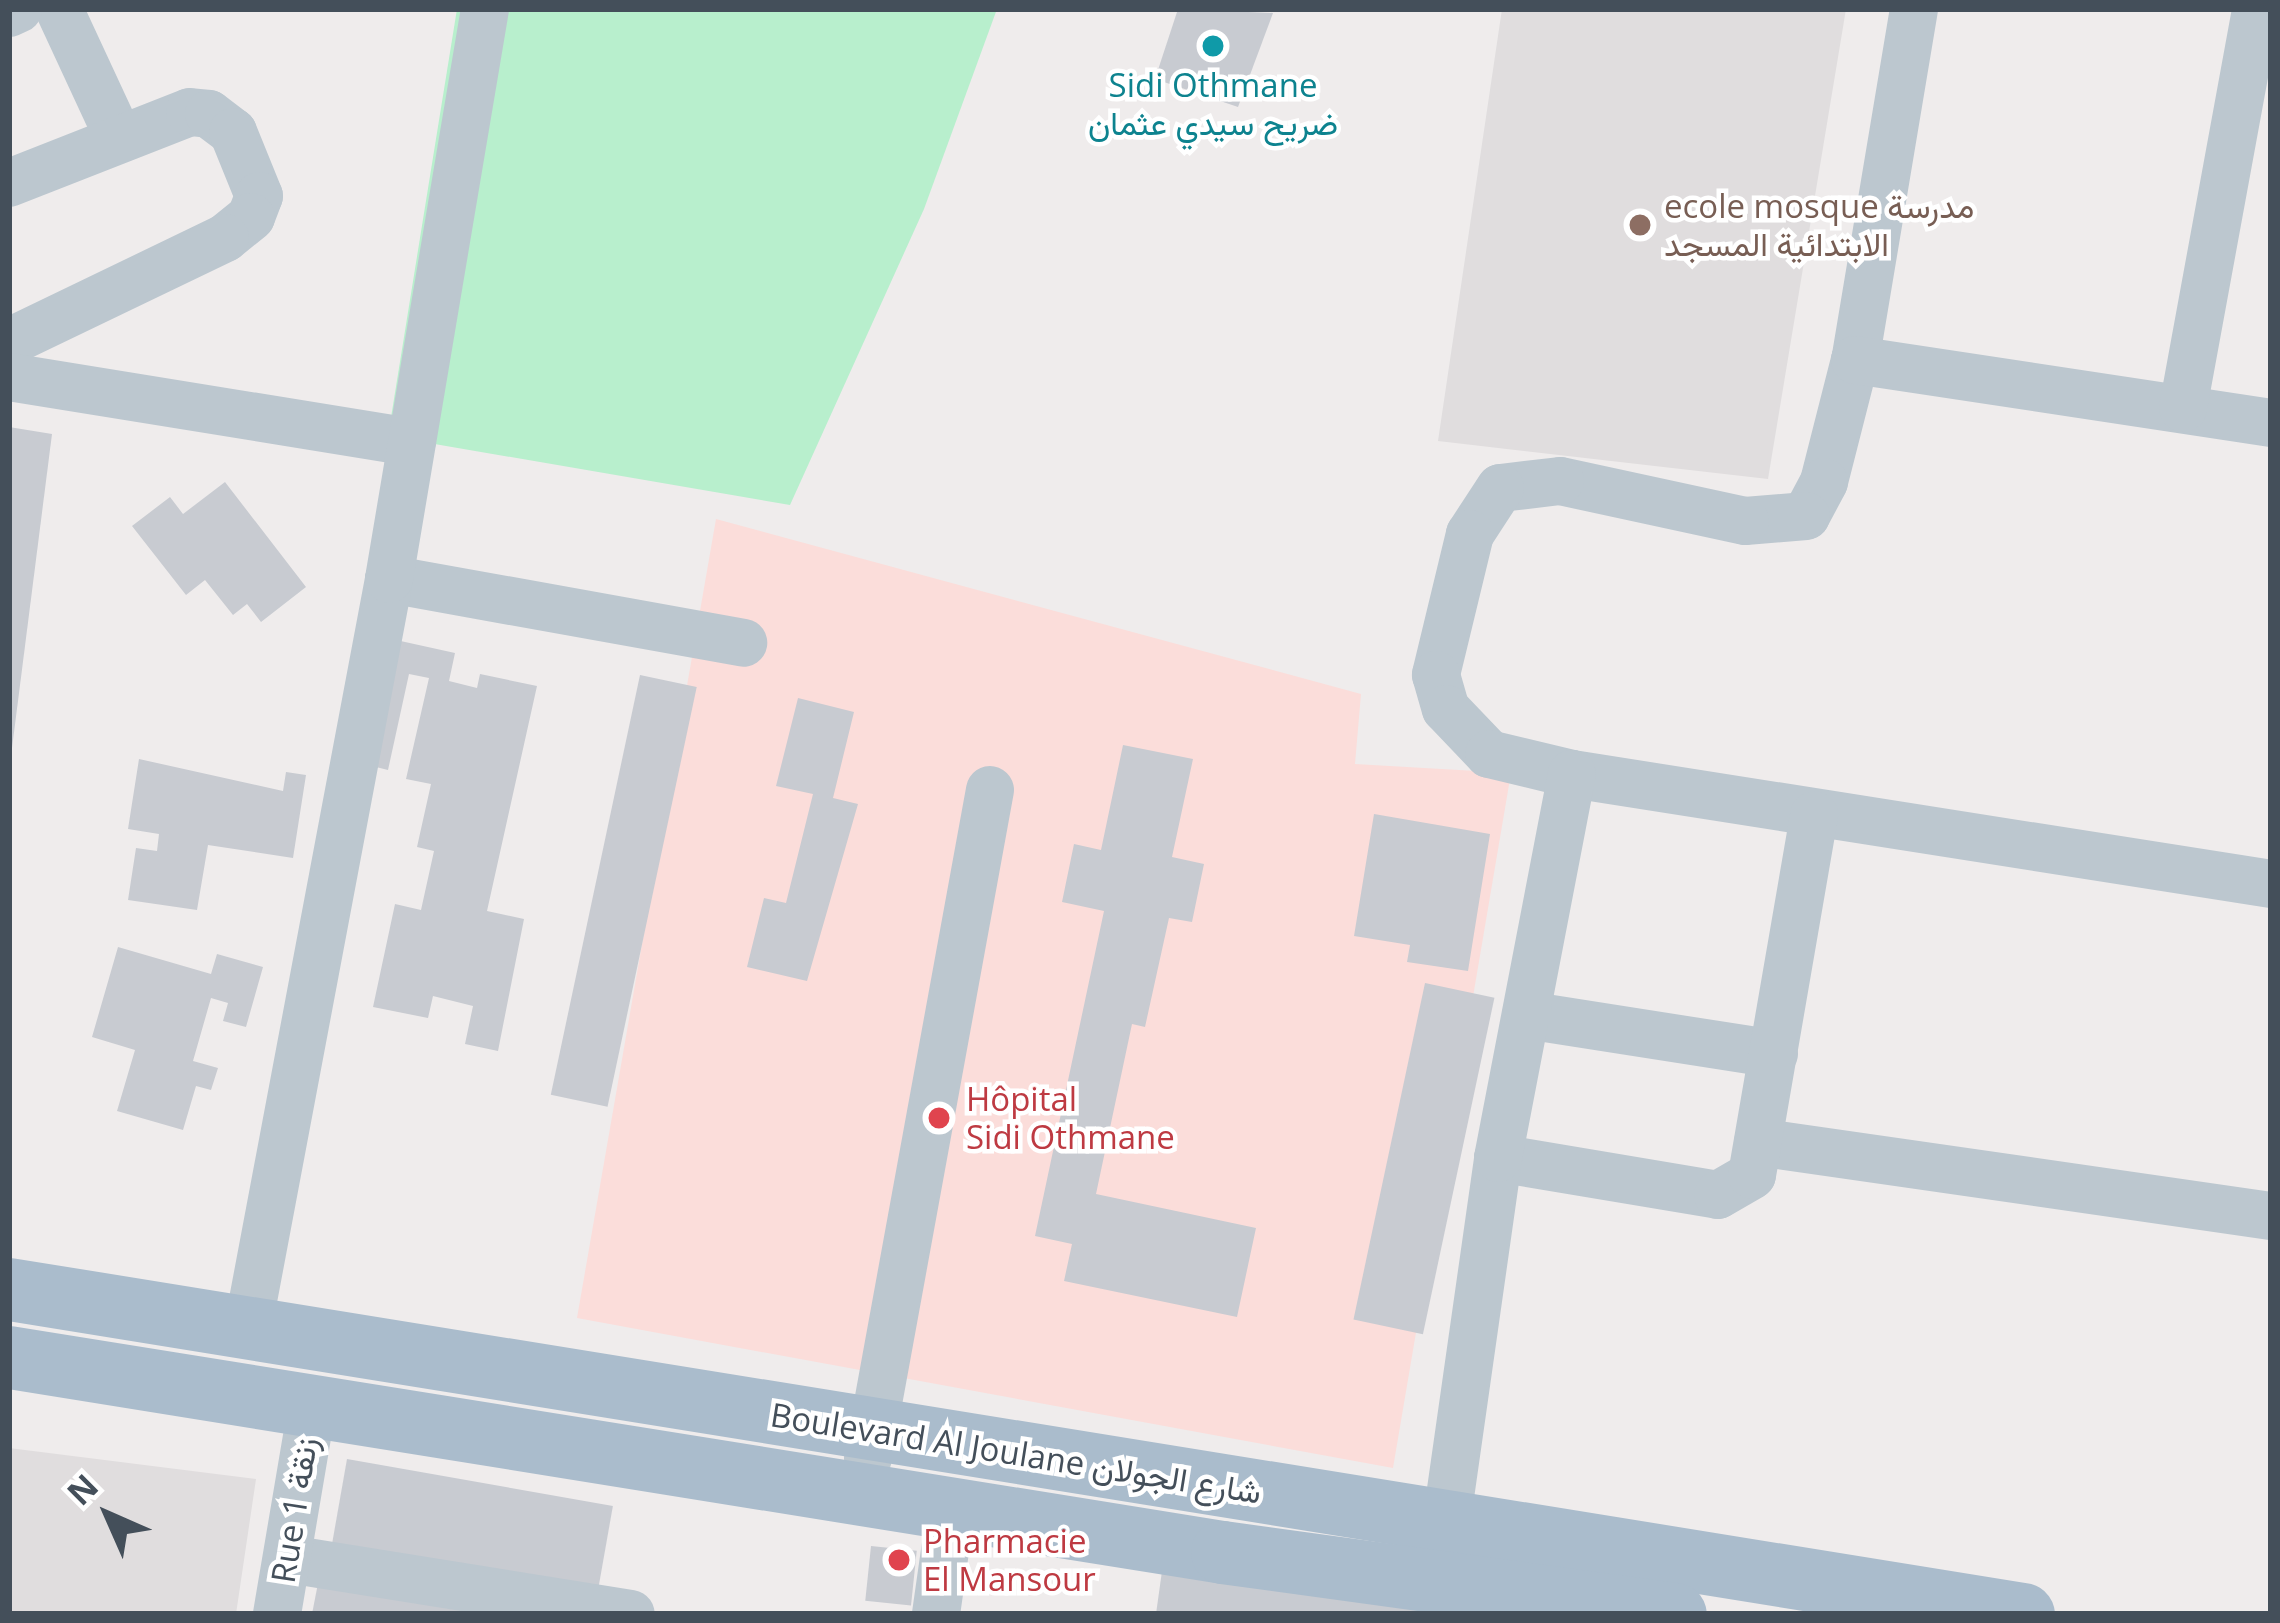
<!DOCTYPE html>
<meta charset="utf-8">
<style>
body{margin:0}
#map{position:relative;width:2280px;height:1623px;overflow:hidden;background:#efecec;font-family:"Open Sans",Vazirmatn,sans-serif}
div>[style]{position:absolute}
.education>*{inset:0;background:#e0ddde}
.medical>*{inset:0;background:#fbddda}
.green>*{inset:0;background:#b8efcd}
.building>*{inset:0;background:#c8cbd1;transform-origin:0 0}
.minor>*{height:48px;margin:-24px;padding:0 24px;transform-origin:24px;border-radius:24px;background:#bcc7cf}
.major>*{height:63px;margin:-31.5px;padding:0 31.5px;transform-origin:31.5px;border-radius:31.5px;background:#aabccc}
.dots>*{width:33px;height:33px;translate:-50% -50%;box-sizing:border-box;border:6px solid #fff;border-radius:50%}
span{translate:-50% -50%;white-space:nowrap;text-align:center;line-height:1.15;-webkit-text-stroke:9px #fff;paint-order:stroke}
.culture-label{font-size:33px;color:#0d838f}
.education-label{font-size:33px;color:#785e54}
.left{translate:0 -50%;text-align:left}
.health-label{font-size:33px;color:#be3a42}
.street-label{font-size:33px;color:#444f5a}
.frame{position:absolute;inset:0;border:12px solid #444f5a;pointer-events:none}
.north{position:absolute;left:48px;top:1455px;width:120px;height:120px;-webkit-text-stroke:9px #fff;paint-order:stroke;rotate:315deg;font-size:33px;font-weight:700;line-height:48px;text-align:center;color:#444f5a}
.north::after{content:'';display:block;margin:auto;width:42px;height:54px;background:#444f5a;clip-path:polygon(50% 0,100% 100%,50% 72%,0 100%)}
</style>
<div id="map">
<div class="education">
<div style="clip-path:polygon(1502px 9px,1846px 9px,1768px 479px,1438px 441px)"></div>
<div style="clip-path:polygon(9px 1448px,256px 1479px,236px 1614px,9px 1614px)"></div>
</div>
<div class="medical">
<div style="clip-path:polygon(716px 519px,1361px 694px,1355px 764px,1511px 773px,1393px 1468px,577px 1318px)"></div>
</div>
<div class="green">
<div style="clip-path:polygon(457px 9px,997px 9px,924px 209px,790px 505px,388px 436px)"></div>
</div>
<div class="building">
<div style="clip-path:polygon(1178px 9px,1273px 13px,1238px 107px,1155px 79px)"></div>
<div style="clip-path:polygon(9px 427px,52px 434px,12px 748px,9px 748px)"></div>
<div style="clip-path:polygon(225px 482px,306px 587px,261px 622px,247px 604px,233px 615px,205px 580px,186px 595px,132px 526px,170px 497px,183px 514px)"></div>
<div style="clip-path:polygon(396px 640px,455px 653px,449px 681px,477px 688px,480px 674px,537px 686px,487px 911px,524px 919px,498px 1051px,465px 1044px,473px 1006px,433px 996px,428px 1018px,373px 1007px,395px 904px,421px 910px,434px 851px,417px 847px,431px 784px,406px 779px,429px 678px,409px 674px,388px 770px,368px 765px)"></div>
<div style="left:640px;top:675px;width:58px;height:429px;rotate:12deg"></div>
<div style="clip-path:polygon(798px 698px,854px 712px,833px 798px,858px 804px,807px 981px,747px 967px,764px 898px,786px 903px,813px 794px,776px 786px)"></div>
<div style="clip-path:polygon(1123px 745px,1193px 759px,1172px 857px,1204px 864px,1192px 922px,1169px 918px,1145px 1027px,1132px 1024px,1096px 1194px,1256px 1228px,1237px 1317px,1064px 1281px,1072px 1244px,1035px 1236px,1104px 911px,1062px 902px,1074px 844px,1101px 850px)"></div>
<div style="clip-path:polygon(139px 759px,283px 791px,286px 772px,306px 775px,293px 858px,208px 845px,197px 910px,128px 900px,136px 848px,157px 851px,159px 834px,128px 829px)"></div>
<div style="clip-path:polygon(1374px 814px,1490px 834px,1468px 971px,1407px 962px,1410px 945px,1354px 936px)"></div>
<div style="clip-path:polygon(118px 947px,211px 974px,217px 954px,263px 967px,246px 1027px,223px 1021px,228px 1003px,211px 998px,193px 1061px,218px 1068px,211px 1090px,196px 1086px,183px 1130px,117px 1111px,135px 1050px,92px 1037px)"></div>
<div style="left:1425px;top:983px;width:71px;height:344px;rotate:12deg"></div>
<div style="left:347px;top:1459px;width:270px;height:85px;rotate:10deg"></div>
<div style="left:871px;top:1546px;width:46px;height:55px;rotate:6deg"></div>
<div style="clip-path:polygon(1162px 1571px,1444px 1614px,1156px 1614px)"></div>
<div style="clip-path:polygon(320px 1573px,536px 1614px,312px 1614px)"></div>
</div>
<div class="minor">
<div style="left:59px;top:9px;width:142px;rotate:65.1deg"></div>
<div style="left:1914px;top:9px;width:356px;rotate:99.5deg"></div>
<div style="left:1855px;top:360px;width:126px;rotate:104.3deg"></div>
<div style="left:1824px;top:482px;width:38px;rotate:118deg"></div>
<div style="left:1806px;top:516px;width:61px;rotate:175.3deg"></div>
<div style="left:1745px;top:521px;width:189px;rotate:-167.8deg"></div>
<div style="left:1560px;top:481px;width:60px;rotate:173.3deg"></div>
<div style="left:1500px;top:488px;width:55px;rotate:123.1deg"></div>
<div style="left:1470px;top:534px;width:145px;rotate:103.6deg"></div>
<div style="left:1436px;top:675px;width:35px;rotate:74deg"></div>
<div style="left:1446px;top:709px;width:62px;rotate:46.3deg"></div>
<div style="left:1489px;top:754px;width:85px;rotate:13.5deg"></div>
<div style="left:1572px;top:774px;width:708px;rotate:8.94deg"></div>
<div style="left:9px;top:13px;width:10px;rotate:-24deg"></div>
<div style="left:9px;top:183px;width:194px;rotate:-21.4deg"></div>
<div style="left:190px;top:112px;width:19px;rotate:6deg"></div>
<div style="left:209px;top:114px;width:30px;rotate:37deg"></div>
<div style="left:233px;top:132px;width:69px;rotate:67.9deg"></div>
<div style="left:259px;top:196px;width:22px;rotate:111deg"></div>
<div style="left:251px;top:217px;width:33px;rotate:141deg"></div>
<div style="left:225px;top:238px;width:240px;rotate:154.3deg"></div>
<div style="left:1855px;top:360px;width:421px;rotate:8.6deg"></div>
<div style="left:9px;top:377px;width:408px;rotate:9.2deg"></div>
<div style="left:2183px;top:408px;width:406px;rotate:-79.6deg"></div>
<div style="left:389px;top:579px;width:360px;rotate:10.2deg"></div>
<div style="left:1526px;top:1015px;width:251px;rotate:8.9deg"></div>
<div style="left:1758px;top:1142px;width:518px;rotate:8.21deg"></div>
<div style="left:1498px;top:1158px;width:223px;rotate:9.5deg"></div>
<div style="left:1718px;top:1195px;width:39px;rotate:-30deg"></div>
<div style="left:1752px;top:1175px;width:365px;rotate:-80.2deg"></div>
<div style="left:248px;top:1327px;width:761px;rotate:-79.32deg"></div>
<div style="left:389px;top:579px;width:578px;rotate:-80.44deg"></div>
<div style="left:868px;top:1458px;width:679px;rotate:-79.65deg"></div>
<div style="left:1446px;top:1525px;width:371px;rotate:-81.9deg"></div>
<div style="left:1498px;top:1158px;width:391px;rotate:-79.1deg"></div>
<div style="left:288px;top:1559px;width:347px;rotate:9.1deg"></div>
<div style="left:277px;top:1614px;width:211px;rotate:-80.4deg"></div>
<div style="left:936px;top:1614px;width:107px;rotate:-81.9deg"></div>
</div>
<div class="major">
<div style="left:9px;top:1289px;width:2040px;rotate:9.17deg"></div>
<div style="left:9px;top:1357px;width:1229px;rotate:9.13deg"></div>
<div style="left:1222px;top:1552px;width:457px;rotate:7.8deg"></div>
</div>
<div class="dots">
<div style="left:1213px;top:46px;background:#0f9aa8"></div>
<div style="left:1640px;top:225px;background:#8d6e63"></div>
<div style="left:939px;top:1118px;background:#e0444e"></div>
<div style="left:899px;top:1560px;background:#e0444e"></div>
</div>
<div class="culture-label">
<span style="left:1213px;top:104px">Sidi Othmane<br>ضريح سيدي عثمان</span>
</div>
<div class="education-label">
<span class="left" style="left:1664px;top:225px">ecole mosque مدرسة<br>الابتدائية المسجد</span>
</div>
<div class="health-label">
<span class="left" style="left:966px;top:1118px">Hôpital<br>Sidi Othmane</span>
<span class="left" style="left:923px;top:1560px">Pharmacie<br>El Mansour</span>
</div>
<div class="street-label">
<span style="left:1016px;top:1453px;rotate:9deg">Boulevard Al Joulane شارع الجولان</span>
<span style="left:294px;top:1510px;rotate:-81deg">Rue 1 زنقة</span>
</div>
<div class="frame"></div>
<div class="north">N</div>
</div>
